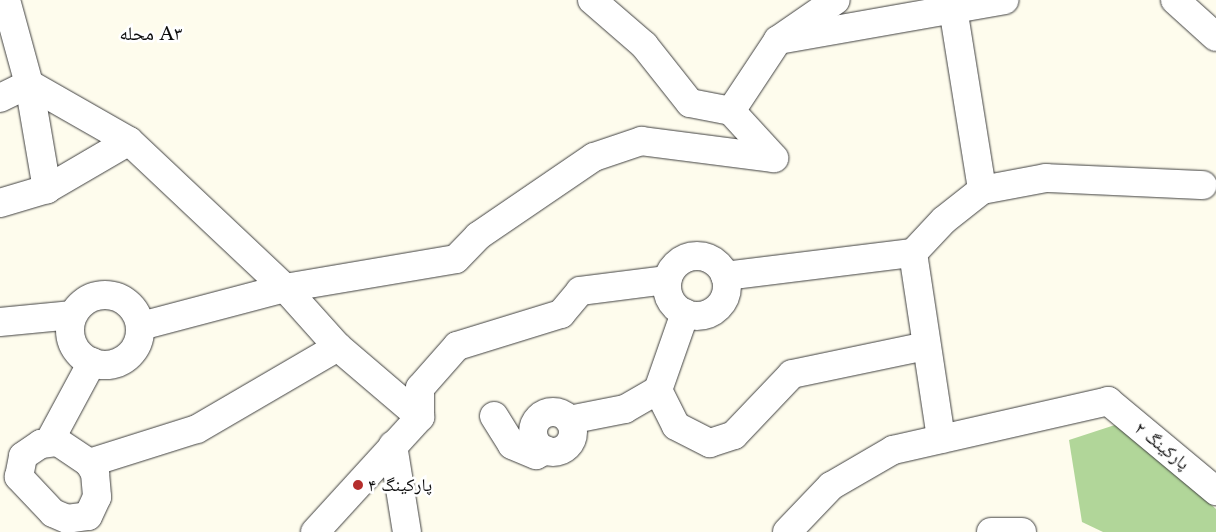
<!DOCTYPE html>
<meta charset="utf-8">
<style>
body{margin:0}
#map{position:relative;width:1216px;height:532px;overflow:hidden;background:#fefced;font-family:"Libre Baskerville","Noto Naskh Arabic",serif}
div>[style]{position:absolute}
.forest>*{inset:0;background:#b1d699}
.roads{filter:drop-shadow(0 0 1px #404040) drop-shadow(0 0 1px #404040)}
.minor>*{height:28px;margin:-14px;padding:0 14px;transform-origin:14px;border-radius:14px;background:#fff}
.minor>.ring{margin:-14px;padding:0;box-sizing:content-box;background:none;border:28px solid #fff;border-radius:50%}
.dots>*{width:14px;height:14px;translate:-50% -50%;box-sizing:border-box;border:2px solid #fff;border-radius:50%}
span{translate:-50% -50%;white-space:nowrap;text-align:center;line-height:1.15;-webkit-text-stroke:5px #fff;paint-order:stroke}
.street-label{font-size:18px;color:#0d0d0d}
.poi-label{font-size:18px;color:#0d0d0d}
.left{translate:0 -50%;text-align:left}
.neighbourhood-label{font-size:19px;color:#0d0d0d}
</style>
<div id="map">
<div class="forest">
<div style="clip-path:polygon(1121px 423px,1216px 509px,1216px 532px,1103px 532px,1082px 522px,1069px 440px)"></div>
</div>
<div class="roads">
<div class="minor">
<div style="left:6px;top:0;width:87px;rotate:74.7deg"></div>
<div style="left:29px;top:84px;width:115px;rotate:29.7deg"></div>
<div style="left:129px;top:141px;width:214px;rotate:43.3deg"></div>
<div style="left:285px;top:288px;width:79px;rotate:48.1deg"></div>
<div style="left:338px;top:347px;width:108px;rotate:40.5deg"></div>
<div style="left:592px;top:0;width:69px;rotate:40.9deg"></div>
<div style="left:644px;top:45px;width:74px;rotate:51.6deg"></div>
<div style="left:690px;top:103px;width:42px;rotate:11deg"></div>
<div style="left:731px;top:111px;width:64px;rotate:47.5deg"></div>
<div style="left:1175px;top:0;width:55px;rotate:42.1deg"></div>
<div style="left:953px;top:8px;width:184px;rotate:80.9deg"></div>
<div style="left:778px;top:40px;width:230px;rotate:-10deg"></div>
<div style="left:0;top:98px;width:32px;rotate:-26deg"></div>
<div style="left:29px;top:84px;width:107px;rotate:80.3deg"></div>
<div style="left:731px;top:111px;width:85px;rotate:-56.5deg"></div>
<div style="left:778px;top:40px;width:70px;rotate:-34.6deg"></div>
<div style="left:0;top:203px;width:49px;rotate:-16.6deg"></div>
<div style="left:47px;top:189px;width:95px;rotate:-30.3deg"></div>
<div style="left:913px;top:253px;width:188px;rotate:81.4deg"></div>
<div class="ring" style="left:667px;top:256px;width:32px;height:32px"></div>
<div style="left:725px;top:276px;width:189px;rotate:-7deg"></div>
<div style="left:913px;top:253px;width:45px;rotate:-46.8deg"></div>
<div style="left:944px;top:220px;width:48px;rotate:-38.3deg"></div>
<div style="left:982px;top:190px;width:65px;rotate:-10.6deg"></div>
<div style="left:1046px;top:178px;width:157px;rotate:2.6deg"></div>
<div class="ring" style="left:70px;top:295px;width:42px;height:42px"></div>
<div style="left:685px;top:313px;width:82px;rotate:109.3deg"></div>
<div style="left:658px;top:390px;width:40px;rotate:63.4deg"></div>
<div style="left:676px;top:426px;width:38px;rotate:27deg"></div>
<div style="left:710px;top:443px;width:25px;rotate:-18deg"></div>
<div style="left:734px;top:435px;width:84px;rotate:-46.4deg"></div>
<div style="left:792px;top:374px;width:137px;rotate:-11.8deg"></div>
<div style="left:0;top:322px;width:73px;rotate:-5.5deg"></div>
<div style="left:141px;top:326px;width:149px;rotate:-14.8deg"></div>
<div style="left:285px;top:288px;width:173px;rotate:-9.6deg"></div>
<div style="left:456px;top:259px;width:32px;rotate:-46deg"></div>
<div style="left:478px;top:236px;width:140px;rotate:-34.3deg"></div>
<div style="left:594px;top:157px;width:50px;rotate:-18.8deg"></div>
<div style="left:641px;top:141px;width:134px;rotate:7.3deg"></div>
<div class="ring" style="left:533px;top:412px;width:12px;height:12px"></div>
<div style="left:494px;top:416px;width:34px;rotate:58deg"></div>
<div style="left:512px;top:445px;width:26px;rotate:23deg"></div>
<div style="left:536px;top:455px;width:11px;rotate:-27deg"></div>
<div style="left:420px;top:417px;width:29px;rotate:-90deg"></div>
<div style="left:420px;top:388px;width:56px;rotate:-48.6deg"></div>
<div style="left:457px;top:346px;width:109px;rotate:-17.1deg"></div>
<div style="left:561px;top:314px;width:30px;rotate:-50deg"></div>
<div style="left:580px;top:291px;width:88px;rotate:-7.2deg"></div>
<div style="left:569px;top:420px;width:57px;rotate:-11.1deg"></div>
<div style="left:625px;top:409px;width:38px;rotate:-30deg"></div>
<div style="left:49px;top:442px;width:91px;rotate:-61.7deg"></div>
<div style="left:58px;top:442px;width:37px;rotate:34deg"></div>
<div style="left:89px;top:463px;width:12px;rotate:59deg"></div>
<div style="left:95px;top:473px;width:24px;rotate:85deg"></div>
<div style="left:97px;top:497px;width:21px;rotate:115deg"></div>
<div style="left:88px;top:516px;width:21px;rotate:172deg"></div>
<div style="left:67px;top:519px;width:15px;rotate:-157deg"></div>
<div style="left:53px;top:513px;width:50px;rotate:-133.4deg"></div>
<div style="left:19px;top:477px;width:21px;rotate:-79deg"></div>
<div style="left:23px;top:456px;width:22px;rotate:-34deg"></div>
<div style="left:41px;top:444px;width:17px;rotate:-7deg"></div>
<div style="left:393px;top:445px;width:88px;rotate:80.9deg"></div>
<div style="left:89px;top:463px;width:113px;rotate:-17.5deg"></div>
<div style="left:197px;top:429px;width:163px;rotate:-30.2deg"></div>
<div style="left:315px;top:532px;width:156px;rotate:-47.6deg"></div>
<div style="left:787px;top:532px;width:64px;rotate:-46.3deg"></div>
<div style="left:831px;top:486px;width:72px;rotate:-30.1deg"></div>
<div style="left:893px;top:450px;width:221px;rotate:-12.8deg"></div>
<div style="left:1108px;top:401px;width:141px;rotate:39.8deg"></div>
<div style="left:991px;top:532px;width:31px"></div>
</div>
</div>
<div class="dots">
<div style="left:358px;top:485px;background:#b52e2c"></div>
</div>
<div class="street-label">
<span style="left:1162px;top:446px;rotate:39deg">پارکینگ ۲</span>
</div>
<div class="poi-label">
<span class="left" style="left:368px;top:485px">پارکینگ ۴</span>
</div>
<div class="neighbourhood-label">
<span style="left:151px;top:34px">محله A۳</span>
</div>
</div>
